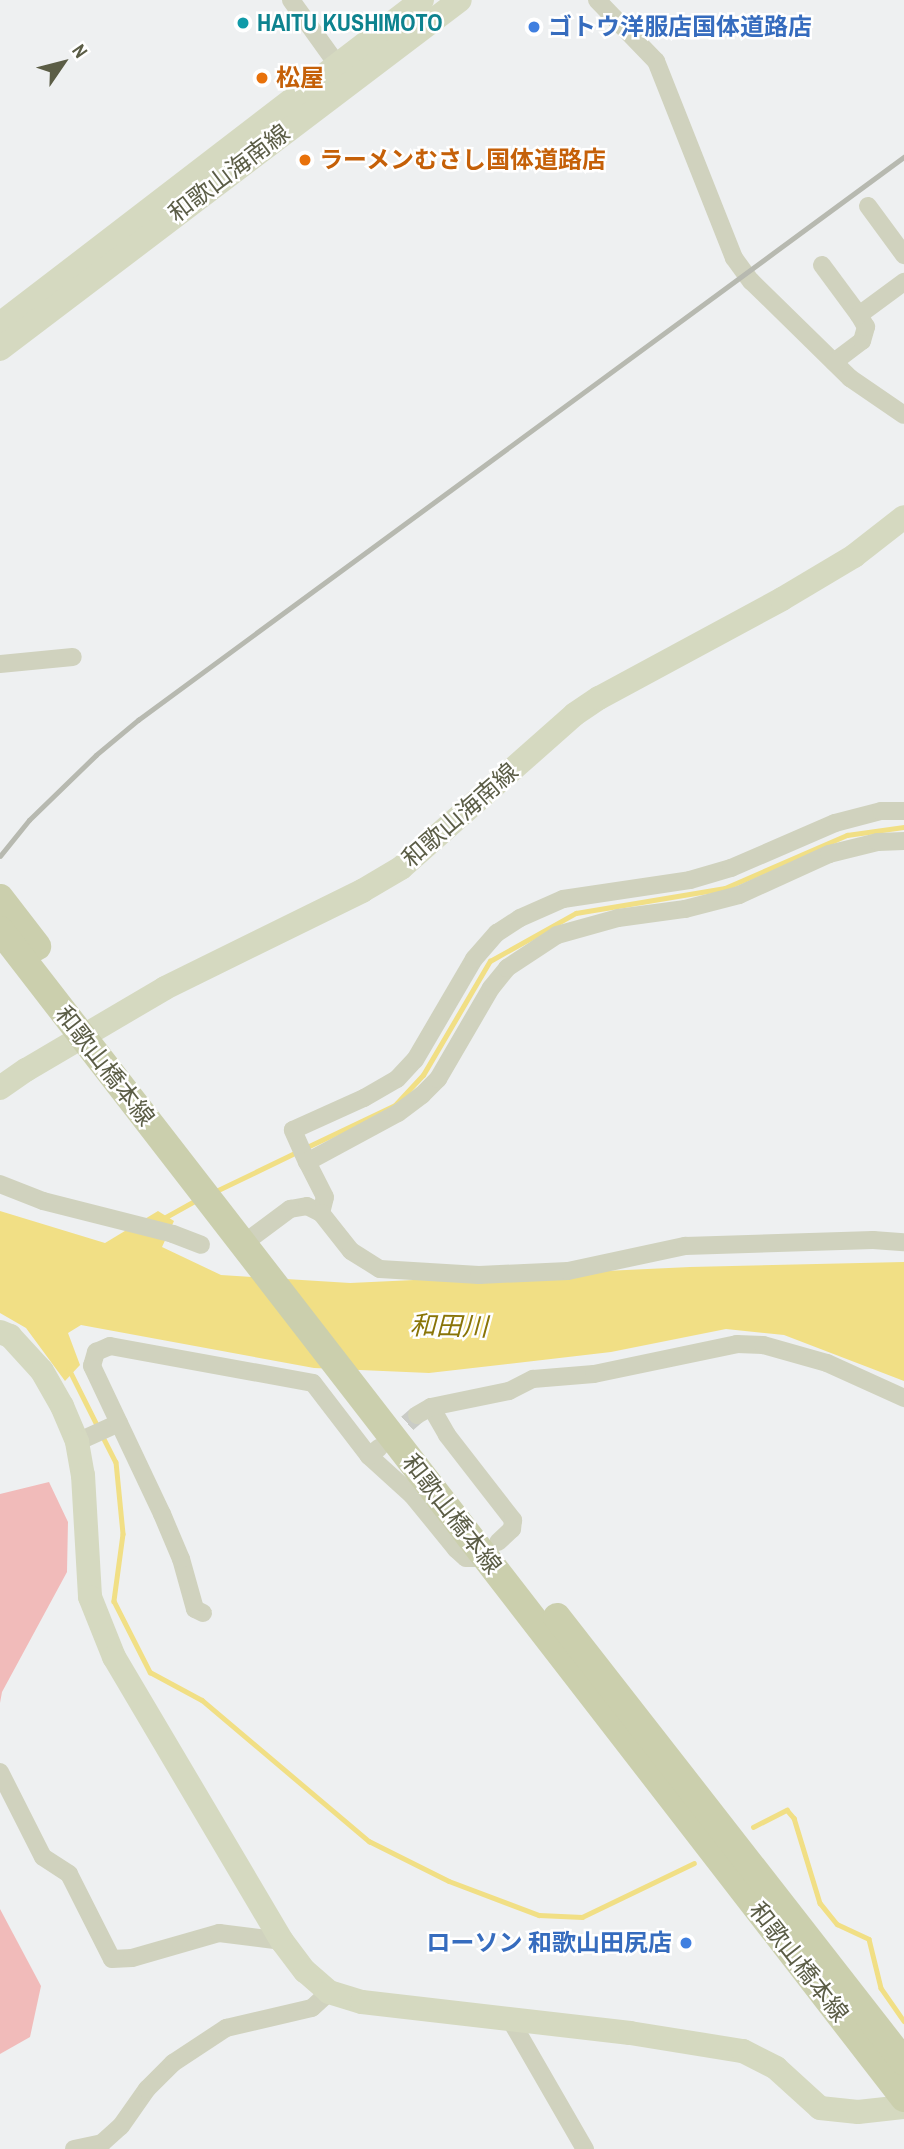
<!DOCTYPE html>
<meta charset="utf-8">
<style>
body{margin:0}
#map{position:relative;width:904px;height:2149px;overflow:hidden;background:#eef0f1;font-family:"Archivo Narrow","Noto Sans JP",sans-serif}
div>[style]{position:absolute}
.green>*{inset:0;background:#f1bbba}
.water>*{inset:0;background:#f1df85}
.stream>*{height:4.5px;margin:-2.25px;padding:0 2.25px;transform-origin:2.25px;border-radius:2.25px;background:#f1df85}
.street-tunnel>*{height:18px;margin-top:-9px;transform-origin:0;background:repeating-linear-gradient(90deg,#c9cbc6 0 18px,transparent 0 27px)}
.street>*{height:18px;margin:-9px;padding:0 9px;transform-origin:9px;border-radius:9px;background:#d0d2be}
.secondary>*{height:24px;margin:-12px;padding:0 12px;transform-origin:12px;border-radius:12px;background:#d5d9c0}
.primary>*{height:28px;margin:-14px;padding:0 14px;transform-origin:14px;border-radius:14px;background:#cbcfad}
.rail>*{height:4.5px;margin:-2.25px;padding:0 2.25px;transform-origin:2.25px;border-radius:2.25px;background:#b7b9b0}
.dots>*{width:19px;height:19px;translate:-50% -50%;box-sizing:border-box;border:4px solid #fff;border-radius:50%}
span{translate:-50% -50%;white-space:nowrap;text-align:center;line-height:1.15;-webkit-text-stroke:5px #fff;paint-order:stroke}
.culture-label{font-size:24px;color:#0d838f;font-weight:700}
.left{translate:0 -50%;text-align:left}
.shop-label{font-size:24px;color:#366cbe;font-weight:700}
.right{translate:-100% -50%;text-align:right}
.food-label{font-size:24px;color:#c56008;font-weight:700}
.street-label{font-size:24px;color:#5b5d46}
.water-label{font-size:26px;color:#897407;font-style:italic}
.north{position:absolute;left:28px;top:28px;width:70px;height:70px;-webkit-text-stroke:5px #fff;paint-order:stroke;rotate:55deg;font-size:19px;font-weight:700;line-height:28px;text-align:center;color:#5b5d46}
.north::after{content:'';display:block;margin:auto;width:24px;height:32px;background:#5b5d46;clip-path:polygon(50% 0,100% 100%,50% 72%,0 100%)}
</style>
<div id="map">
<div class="green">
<div style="clip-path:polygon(49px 1482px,68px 1522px,67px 1572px,2px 1692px,0 1703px,0 1494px)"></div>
<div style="clip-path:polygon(0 1909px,41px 1986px,30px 2037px,0 2054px)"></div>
</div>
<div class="water">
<div style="clip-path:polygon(0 1211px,105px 1243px,158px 1211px,174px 1221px,162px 1247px,221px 1275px,350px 1283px,690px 1267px,904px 1262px,904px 1381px,784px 1335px,726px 1329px,611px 1352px,429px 1373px,314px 1368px,81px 1325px,68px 1333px,80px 1365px,65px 1381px,26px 1328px,0 1313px)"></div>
</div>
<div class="stream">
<div style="left:305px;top:1148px;width:100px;rotate:-25.5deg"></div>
<div style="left:395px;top:1105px;width:41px;rotate:-47deg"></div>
<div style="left:423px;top:1075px;width:132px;rotate:-59.6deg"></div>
<div style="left:490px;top:961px;width:98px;rotate:-29.2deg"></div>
<div style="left:576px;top:913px;width:151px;rotate:-9.5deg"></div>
<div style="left:725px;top:888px;width:133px;rotate:-23.5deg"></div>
<div style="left:847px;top:835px;width:58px;rotate:-8deg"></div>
<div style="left:214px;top:1192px;width:92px;rotate:-25.7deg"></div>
<div style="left:164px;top:1218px;width:37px;rotate:-29deg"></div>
<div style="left:69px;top:1369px;width:65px;rotate:63.4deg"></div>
<div style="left:102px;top:1435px;width:30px;rotate:63deg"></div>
<div style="left:116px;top:1462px;width:72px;rotate:84.4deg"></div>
<div style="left:123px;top:1534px;width:68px;rotate:97.7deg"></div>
<div style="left:114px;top:1601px;width:80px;rotate:63.1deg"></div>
<div style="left:150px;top:1672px;width:59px;rotate:28.3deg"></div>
<div style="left:202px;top:1700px;width:219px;rotate:40.2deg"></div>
<div style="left:369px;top:1841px;width:89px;rotate:26.6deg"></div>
<div style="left:449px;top:1881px;width:96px;rotate:20.7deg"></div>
<div style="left:539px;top:1915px;width:43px;rotate:2.7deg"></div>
<div style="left:582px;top:1917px;width:124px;rotate:-25.7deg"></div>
<div style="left:753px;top:1827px;width:38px;rotate:-27deg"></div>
<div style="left:787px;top:1810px;width:11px;rotate:49deg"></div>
<div style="left:794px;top:1818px;width:89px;rotate:73deg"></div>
<div style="left:820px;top:1903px;width:27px;rotate:51deg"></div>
<div style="left:837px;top:1924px;width:35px;rotate:25deg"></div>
<div style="left:869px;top:1939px;width:50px;rotate:76.2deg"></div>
<div style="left:881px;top:1988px;width:40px;rotate:55.1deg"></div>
</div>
<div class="street-tunnel">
<div style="left:387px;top:1441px;width:40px;rotate:-41deg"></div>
</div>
<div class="street">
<div style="left:291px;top:0;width:91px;rotate:54.4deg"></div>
<div style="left:597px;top:0;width:85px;rotate:46deg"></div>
<div style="left:656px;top:61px;width:212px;rotate:68.4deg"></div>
<div style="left:734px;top:258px;width:29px;rotate:54deg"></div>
<div style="left:751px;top:281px;width:139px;rotate:44.4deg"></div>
<div style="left:850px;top:378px;width:65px;rotate:34.4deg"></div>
<div style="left:868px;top:206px;width:61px;rotate:53.7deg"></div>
<div style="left:822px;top:265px;width:62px;rotate:53.5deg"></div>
<div style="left:834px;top:362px;width:35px;rotate:-37deg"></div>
<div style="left:862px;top:341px;width:15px;rotate:-74deg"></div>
<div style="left:866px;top:327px;width:14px;rotate:-120deg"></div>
<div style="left:859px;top:315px;width:56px;rotate:-36.3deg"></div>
<div style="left:0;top:664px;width:73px;rotate:-5.5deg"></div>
<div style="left:307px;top:1162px;width:35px;rotate:-114deg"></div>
<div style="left:293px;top:1130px;width:78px;rotate:-24.3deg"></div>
<div style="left:364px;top:1098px;width:38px;rotate:-30deg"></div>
<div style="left:397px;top:1079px;width:26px;rotate:-47deg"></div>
<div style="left:415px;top:1060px;width:117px;rotate:-59.7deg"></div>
<div style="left:474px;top:959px;width:35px;rotate:-49deg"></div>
<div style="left:497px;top:933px;width:27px;rotate:-33deg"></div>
<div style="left:520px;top:918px;width:47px;rotate:-23.8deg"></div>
<div style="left:563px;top:899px;width:128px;rotate:-8.5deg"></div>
<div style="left:690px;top:880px;width:43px;rotate:-16.3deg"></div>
<div style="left:731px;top:868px;width:113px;rotate:-23.4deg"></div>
<div style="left:835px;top:823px;width:48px;rotate:-14.6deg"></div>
<div style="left:881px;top:811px;width:23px"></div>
<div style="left:0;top:1184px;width:46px;rotate:21.6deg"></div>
<div style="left:43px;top:1201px;width:134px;rotate:14.2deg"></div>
<div style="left:173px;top:1234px;width:30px;rotate:21deg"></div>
<div style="left:321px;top:1213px;width:16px;rotate:-76deg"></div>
<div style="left:325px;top:1197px;width:39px;rotate:-117deg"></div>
<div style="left:307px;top:1162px;width:103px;rotate:-28.3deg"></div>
<div style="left:398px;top:1113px;width:30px;rotate:-37deg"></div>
<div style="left:422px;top:1095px;width:23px;rotate:-45deg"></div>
<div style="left:438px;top:1079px;width:105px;rotate:-59.8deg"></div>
<div style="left:491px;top:988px;width:26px;rotate:-51deg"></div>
<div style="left:507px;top:968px;width:60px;rotate:-33.4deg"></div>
<div style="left:557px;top:935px;width:63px;rotate:-15.6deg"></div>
<div style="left:618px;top:918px;width:68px;rotate:-7.7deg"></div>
<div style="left:685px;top:909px;width:56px;rotate:-14.5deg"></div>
<div style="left:739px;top:895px;width:99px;rotate:-24.5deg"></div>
<div style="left:829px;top:854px;width:50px;rotate:-13.8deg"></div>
<div style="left:878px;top:842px;width:26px;rotate:-2deg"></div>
<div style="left:243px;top:1244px;width:59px;rotate:-36.7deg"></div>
<div style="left:290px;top:1209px;width:17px;rotate:-10deg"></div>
<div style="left:307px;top:1206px;width:16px;rotate:27deg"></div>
<div style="left:321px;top:1213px;width:48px;rotate:51.7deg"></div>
<div style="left:351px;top:1251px;width:34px;rotate:32deg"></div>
<div style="left:380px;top:1269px;width:99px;rotate:3.5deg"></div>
<div style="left:479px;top:1275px;width:89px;rotate:-2.6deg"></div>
<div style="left:568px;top:1271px;width:120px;rotate:-12.1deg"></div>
<div style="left:685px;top:1246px;width:188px;rotate:-1.8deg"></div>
<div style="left:873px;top:1240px;width:31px;rotate:4deg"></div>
<div style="left:431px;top:1407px;width:32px;rotate:60deg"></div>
<div style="left:447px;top:1435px;width:108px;rotate:52.2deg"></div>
<div style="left:513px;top:1520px;width:9px;rotate:96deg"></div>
<div style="left:512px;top:1529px;width:19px;rotate:137deg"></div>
<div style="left:417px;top:1415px;width:16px;rotate:-30deg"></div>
<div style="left:431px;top:1407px;width:80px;rotate:-11.6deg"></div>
<div style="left:509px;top:1391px;width:27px;rotate:-27deg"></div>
<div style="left:533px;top:1379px;width:61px;rotate:-4.7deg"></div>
<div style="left:594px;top:1374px;width:146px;rotate:-11.8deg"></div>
<div style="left:737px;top:1344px;width:26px;rotate:2deg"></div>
<div style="left:763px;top:1345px;width:66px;rotate:15.7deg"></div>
<div style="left:827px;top:1363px;width:85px;rotate:24.4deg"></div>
<div style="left:77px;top:1442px;width:46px;rotate:-24.3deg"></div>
<div style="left:369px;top:1456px;width:58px;rotate:42.2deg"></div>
<div style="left:412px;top:1495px;width:70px;rotate:50.8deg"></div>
<div style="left:456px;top:1549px;width:13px;rotate:42deg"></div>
<div style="left:466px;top:1558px;width:11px"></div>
<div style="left:477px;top:1558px;width:7px;rotate:-34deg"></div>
<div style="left:203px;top:1613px;width:9px;rotate:-153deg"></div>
<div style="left:195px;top:1609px;width:52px;rotate:-105.6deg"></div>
<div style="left:181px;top:1559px;width:49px;rotate:-112.9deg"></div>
<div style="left:162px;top:1514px;width:164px;rotate:-115.3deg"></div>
<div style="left:92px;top:1366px;width:15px;rotate:-74deg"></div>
<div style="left:96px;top:1352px;width:15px;rotate:-23deg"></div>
<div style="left:110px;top:1346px;width:206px;rotate:10.3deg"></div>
<div style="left:313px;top:1383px;width:92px;rotate:52.5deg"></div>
<div style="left:369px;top:1456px;width:13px;rotate:-39deg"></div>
<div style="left:0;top:1772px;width:95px;rotate:63.2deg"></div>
<div style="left:43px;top:1857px;width:31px;rotate:33deg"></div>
<div style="left:69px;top:1874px;width:95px;rotate:63.2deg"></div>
<div style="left:112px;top:1959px;width:20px;rotate:-3deg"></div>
<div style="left:132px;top:1958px;width:91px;rotate:-16deg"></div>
<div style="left:219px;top:1933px;width:64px;rotate:7.2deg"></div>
<div style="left:511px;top:2021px;width:148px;rotate:60deg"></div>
<div style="left:74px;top:2149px;width:29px;rotate:-12deg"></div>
<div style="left:102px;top:2143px;width:25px;rotate:-42deg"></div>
<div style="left:121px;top:2126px;width:45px;rotate:-54.9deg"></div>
<div style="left:147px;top:2089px;width:37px;rotate:-45deg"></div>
<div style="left:173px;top:2063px;width:64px;rotate:-33.4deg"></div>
<div style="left:226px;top:2028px;width:88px;rotate:-13.1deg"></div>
<div style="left:312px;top:2008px;width:23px;rotate:-43deg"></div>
</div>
<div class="secondary">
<div style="left:0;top:324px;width:532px;rotate:-37.52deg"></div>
<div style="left:0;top:349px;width:577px;rotate:-37.19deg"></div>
<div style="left:0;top:1088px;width:32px;rotate:-35deg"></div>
<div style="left:26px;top:1070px;width:161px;rotate:-30.5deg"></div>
<div style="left:165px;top:988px;width:220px;rotate:-26.2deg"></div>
<div style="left:362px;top:891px;width:45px;rotate:-30.5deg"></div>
<div style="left:401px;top:868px;width:232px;rotate:-41.5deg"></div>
<div style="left:575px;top:714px;width:29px;rotate:-34deg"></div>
<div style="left:599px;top:698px;width:208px;rotate:-28.4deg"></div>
<div style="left:782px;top:599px;width:84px;rotate:-30.8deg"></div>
<div style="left:854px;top:556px;width:63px;rotate:-38deg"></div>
<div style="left:0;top:1332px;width:11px;rotate:22deg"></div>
<div style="left:10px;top:1336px;width:47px;rotate:47.6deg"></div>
<div style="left:42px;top:1371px;width:40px;rotate:60.3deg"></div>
<div style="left:62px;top:1406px;width:39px;rotate:67deg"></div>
<div style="left:77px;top:1442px;width:34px;rotate:80deg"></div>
<div style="left:83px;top:1475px;width:122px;rotate:86.7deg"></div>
<div style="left:90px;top:1597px;width:65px;rotate:68.2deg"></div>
<div style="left:114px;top:1657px;width:330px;rotate:59.4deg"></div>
<div style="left:282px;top:1941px;width:38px;rotate:53deg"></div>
<div style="left:305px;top:1971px;width:32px;rotate:41deg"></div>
<div style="left:329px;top:1992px;width:34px;rotate:17deg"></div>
<div style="left:362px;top:2002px;width:270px;rotate:6.6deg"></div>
<div style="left:630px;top:2033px;width:114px;rotate:9.1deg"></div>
<div style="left:743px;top:2051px;width:37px;rotate:27deg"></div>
<div style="left:776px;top:2068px;width:59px;rotate:42.3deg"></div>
<div style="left:820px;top:2108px;width:38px;rotate:6deg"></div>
<div style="left:858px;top:2112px;width:46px;rotate:-6.2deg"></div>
</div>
<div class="primary">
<div style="left:0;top:898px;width:61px;rotate:52.4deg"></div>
<div style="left:0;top:930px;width:1477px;rotate:52.26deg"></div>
<div style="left:557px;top:1617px;width:564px;rotate:52.05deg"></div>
</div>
<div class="rail">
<div style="left:0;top:856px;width:46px;rotate:-51.1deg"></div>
<div style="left:29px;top:820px;width:93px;rotate:-44.1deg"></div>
<div style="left:96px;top:755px;width:55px;rotate:-39.8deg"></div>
<div style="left:138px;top:720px;width:951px;rotate:-36.32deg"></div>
</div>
<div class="dots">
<div style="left:243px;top:23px;background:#0f9aa8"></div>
<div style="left:534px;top:27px;background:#3f7fe0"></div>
<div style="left:262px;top:78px;background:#e8710a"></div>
<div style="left:305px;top:160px;background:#e8710a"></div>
<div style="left:686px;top:1943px;background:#3f7fe0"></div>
</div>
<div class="culture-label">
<span class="left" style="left:257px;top:23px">HAITU KUSHIMOTO</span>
</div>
<div class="shop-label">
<span class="left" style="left:548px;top:27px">ゴトウ洋服店国体道路店</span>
<span class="right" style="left:672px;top:1943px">ローソン 和歌山田尻店</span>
</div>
<div class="food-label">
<span class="left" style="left:276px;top:78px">松屋</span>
<span class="left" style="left:319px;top:160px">ラーメンむさし国体道路店</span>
</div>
<div class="street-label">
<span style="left:229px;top:173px;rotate:-37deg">和歌山海南線</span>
<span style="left:460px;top:815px;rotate:-41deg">和歌山海南線</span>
<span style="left:105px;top:1066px;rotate:52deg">和歌山橋本線</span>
<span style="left:452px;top:1514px;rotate:52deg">和歌山橋本線</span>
<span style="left:799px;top:1962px;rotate:52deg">和歌山橋本線</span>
</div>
<div class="water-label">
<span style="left:449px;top:1326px;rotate:1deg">和田川</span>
</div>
<div class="north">N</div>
</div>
